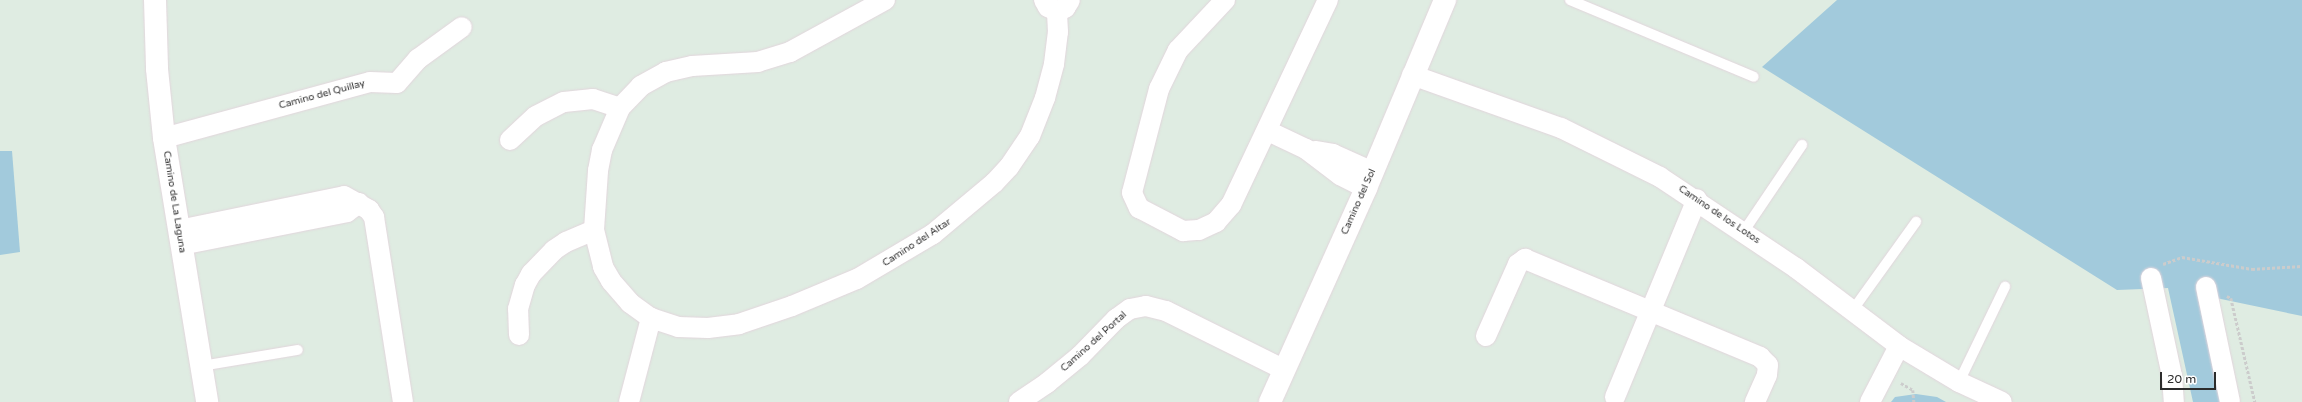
<!DOCTYPE html>
<style>
body{margin:0}
#map{position:relative;width:2302px;height:402px;overflow:hidden;background:#dfece2;font-family:"Varela Round",sans-serif}
div>[style]{position:absolute}
.green>*{inset:0;background:#a2cadc}
.path>*{height:2.5px;margin-top:-1.25px;transform-origin:0;background:repeating-linear-gradient(90deg,#ccc 0 3px,transparent 0 5px)}
.roads{filter:drop-shadow(0 0 1px #e2d5dc) drop-shadow(0 0 1px #e2d5dc)}
.service>*{height:10px;margin:-5px;padding:0 5px;transform-origin:5px;border-radius:5px;background:#fff}
.minor>*{height:20px;margin:-10px;padding:0 10px;transform-origin:10px;border-radius:10px;background:#fff}
.tertiary>*{height:22px;margin:-11px;padding:0 11px;transform-origin:11px;border-radius:11px;background:#fff}
span{translate:-50% -50%;white-space:nowrap;text-align:center;line-height:1.15;-webkit-text-stroke:4px #fff;paint-order:stroke}
.street-label{font-size:10px;color:#2c2c2c}
.scale{position:absolute;left:2160px;top:372px;width:56px;height:18px;box-sizing:border-box;border:2px solid #2c2c2c;border-top:0;padding-left:5px;font-size:12px;line-height:14px;white-space:nowrap;color:#2c2c2c;-webkit-text-stroke:3px #fff;paint-order:stroke}
</style>
<div id="map">
<div class="green">
<div style="clip-path:polygon(1837px 0,2302px 0,2302px 316px,2197px 294px,2222px 402px,2193px 402px,2168px 288px,2117px 290px,1762px 67px)"></div>
<div style="clip-path:polygon(0 151px,12px 151px,20px 252px,0 255px)"></div>
<div style="clip-path:polygon(1916px 394px,1937px 397px,1946px 402px,1891px 402px,1895px 397px)"></div>
</div>
<div class="path">
<div style="left:2163px;top:264px;width:20px;rotate:-20deg"></div>
<div style="left:2182px;top:257px;width:71px;rotate:9.7deg"></div>
<div style="left:2252px;top:269px;width:50px;rotate:-3.4deg"></div>
<div style="left:2227px;top:296px;width:4px;rotate:27deg"></div>
<div style="left:2231px;top:298px;width:107px;rotate:77deg"></div>
<div style="left:1901px;top:383px;width:14px;rotate:30deg"></div>
<div style="left:1913px;top:390px;width:12px;rotate:85deg"></div>
</div>
<div class="roads">
<div class="service">
<div style="left:1570px;top:0;width:199px;rotate:22.7deg"></div>
<div style="left:1744px;top:231px;width:104px;rotate:-56deg"></div>
<div style="left:1852px;top:311px;width:110px;rotate:-54.3deg"></div>
<div style="left:201px;top:366px;width:98px;rotate:-9.4deg"></div>
<div style="left:1959px;top:382px;width:106px;rotate:-64.2deg"></div>
</div>
<div class="minor">
<div style="left:885px;top:0;width:108px;rotate:151.3deg"></div>
<div style="left:790px;top:52px;width:34px;rotate:163deg"></div>
<div style="left:758px;top:62px;width:66px;rotate:176.5deg"></div>
<div style="left:692px;top:66px;width:27px;rotate:167deg"></div>
<div style="left:666px;top:72px;width:29px;rotate:151deg"></div>
<div style="left:641px;top:86px;width:30px;rotate:134deg"></div>
<div style="left:620px;top:108px;width:46px;rotate:113.2deg"></div>
<div style="left:602px;top:150px;width:21px;rotate:101deg"></div>
<div style="left:598px;top:171px;width:59px;rotate:93.9deg"></div>
<div style="left:594px;top:230px;width:38px;rotate:76deg"></div>
<div style="left:603px;top:267px;width:16px;rotate:60deg"></div>
<div style="left:611px;top:281px;width:29px;rotate:49deg"></div>
<div style="left:630px;top:303px;width:26px;rotate:36deg"></div>
<div style="left:651px;top:318px;width:28px;rotate:18deg"></div>
<div style="left:678px;top:327px;width:30px;rotate:2deg"></div>
<div style="left:708px;top:328px;width:31px;rotate:-7deg"></div>
<div style="left:739px;top:324px;width:56px;rotate:-18.8deg"></div>
<div style="left:792px;top:306px;width:70px;rotate:-22.6deg"></div>
<div style="left:857px;top:279px;width:88px;rotate:-30.6deg"></div>
<div style="left:933px;top:234px;width:80px;rotate:-39.9deg"></div>
<div style="left:994px;top:183px;width:22px;rotate:-47deg"></div>
<div style="left:1009px;top:167px;width:37px;rotate:-56deg"></div>
<div style="left:1030px;top:136px;width:41px;rotate:-68.5deg"></div>
<div style="left:1045px;top:98px;width:35px;rotate:-75deg"></div>
<div style="left:1054px;top:64px;width:32px;rotate:-83deg"></div>
<div style="left:1058px;top:32px;width:21px;rotate:-93deg"></div>
<div style="left:1044px;top:0;width:8px;rotate:60deg"></div>
<div style="left:1048px;top:7px;width:10px;rotate:24deg"></div>
<div style="left:1057px;top:11px;width:9px;rotate:-21deg"></div>
<div style="left:1065px;top:8px;width:9px;rotate:-58deg"></div>
<div style="left:1225px;top:0;width:69px;rotate:133.2deg"></div>
<div style="left:1178px;top:50px;width:43px;rotate:116deg"></div>
<div style="left:1159px;top:89px;width:107px;rotate:104.6deg"></div>
<div style="left:1132px;top:193px;width:17px;rotate:65deg"></div>
<div style="left:1139px;top:208px;width:50px;rotate:27.6deg"></div>
<div style="left:1183px;top:231px;width:16px;rotate:-4deg"></div>
<div style="left:1199px;top:230px;width:19px;rotate:-25deg"></div>
<div style="left:1216px;top:222px;width:23px;rotate:-49deg"></div>
<div style="left:1231px;top:205px;width:227px;rotate:-64.7deg"></div>
<div style="left:1412px;top:75px;width:158px;rotate:19.6deg"></div>
<div style="left:1561px;top:128px;width:110px;rotate:26.3deg"></div>
<div style="left:1660px;top:177px;width:164px;rotate:33.8deg"></div>
<div style="left:1796px;top:268px;width:129px;rotate:37.1deg"></div>
<div style="left:1899px;top:346px;width:70px;rotate:31deg"></div>
<div style="left:1959px;top:382px;width:47px;rotate:24.9deg"></div>
<div style="left:1268px;top:131px;width:42px;rotate:25.3deg"></div>
<div style="left:1306px;top:149px;width:43px;rotate:37.4deg"></div>
<div style="left:1340px;top:175px;width:29px;rotate:27deg"></div>
<div style="left:164px;top:138px;width:213px;rotate:-15.2deg"></div>
<div style="left:370px;top:82px;width:27px;rotate:2deg"></div>
<div style="left:397px;top:83px;width:32px;rotate:-49deg"></div>
<div style="left:418px;top:59px;width:54px;rotate:-36deg"></div>
<div style="left:510px;top:140px;width:35px;rotate:-43deg"></div>
<div style="left:536px;top:116px;width:31px;rotate:-27deg"></div>
<div style="left:564px;top:102px;width:29px;rotate:-6deg"></div>
<div style="left:593px;top:99px;width:28px;rotate:18deg"></div>
<div style="left:1315px;top:151px;width:18px;rotate:9deg"></div>
<div style="left:1333px;top:154px;width:44px;rotate:24.2deg"></div>
<div style="left:179px;top:230px;width:168px;rotate:-11.6deg"></div>
<div style="left:344px;top:196px;width:29px;rotate:29deg"></div>
<div style="left:369px;top:210px;width:9px;rotate:54deg"></div>
<div style="left:374px;top:217px;width:187px;rotate:81.1deg"></div>
<div style="left:181px;top:245px;width:169px;rotate:-11.2deg"></div>
<div style="left:347px;top:212px;width:15px;rotate:-37deg"></div>
<div style="left:2151px;top:278px;width:100px;rotate:77.9deg"></div>
<div style="left:2172px;top:376px;width:26px;rotate:86deg"></div>
<div style="left:2206px;top:287px;width:117px;rotate:78.2deg"></div>
<div style="left:519px;top:335px;width:26px;rotate:-92deg"></div>
<div style="left:518px;top:309px;width:25px;rotate:-74deg"></div>
<div style="left:525px;top:285px;width:13px;rotate:-61deg"></div>
<div style="left:531px;top:274px;width:33px;rotate:-46deg"></div>
<div style="left:554px;top:250px;width:14px;rotate:-34deg"></div>
<div style="left:566px;top:242px;width:30px;rotate:-23deg"></div>
<div style="left:1486px;top:336px;width:79px;rotate:-66deg"></div>
<div style="left:1518px;top:264px;width:9px;rotate:-36deg"></div>
<div style="left:1525px;top:259px;width:255px;rotate:22.6deg"></div>
<div style="left:1760px;top:357px;width:11px;rotate:45deg"></div>
<div style="left:1768px;top:365px;width:10px;rotate:96deg"></div>
<div style="left:1767px;top:375px;width:30px;rotate:114deg"></div>
<div style="left:1615px;top:397px;width:214px;rotate:-67.5deg"></div>
<div style="left:629px;top:402px;width:87px;rotate:-75.3deg"></div>
<div style="left:1019px;top:402px;width:34px;rotate:-34deg"></div>
<div style="left:1047px;top:383px;width:43px;rotate:-39.3deg"></div>
<div style="left:1080px;top:356px;width:52px;rotate:-45.8deg"></div>
<div style="left:1116px;top:319px;width:17px;rotate:-36deg"></div>
<div style="left:1130px;top:309px;width:16px;rotate:-11deg"></div>
<div style="left:1146px;top:306px;width:21px;rotate:14deg"></div>
<div style="left:1166px;top:311px;width:131px;rotate:26.4deg"></div>
<div style="left:1870px;top:402px;width:63px;rotate:-62.6deg"></div>
</div>
<div class="tertiary">
<div style="left:155px;top:0;width:69px;rotate:88.3deg"></div>
<div style="left:157px;top:69px;width:69px;rotate:84.2deg"></div>
<div style="left:164px;top:138px;width:267px;rotate:80.7deg"></div>
<div style="left:1270px;top:402px;width:235px;rotate:-65.8deg"></div>
<div style="left:1366px;top:188px;width:204px;rotate:-67.2deg"></div>
</div>
</div>
<div class="street-label">
<span style="left:322px;top:95px;rotate:-15deg">Camino del Quillay</span>
<span style="left:174px;top:202px;rotate:81deg">Camino de La Laguna</span>
<span style="left:1359px;top:202px;rotate:-66deg">Camino del Sol</span>
<span style="left:1719px;top:215px;rotate:34deg">Camino de los Lotos</span>
<span style="left:917px;top:243px;rotate:-33deg">Camino del Altar</span>
<span style="left:1094px;top:342px;rotate:-42deg">Camino del Portal</span>
</div>
<div class="scale">20 m</div>
</div>
